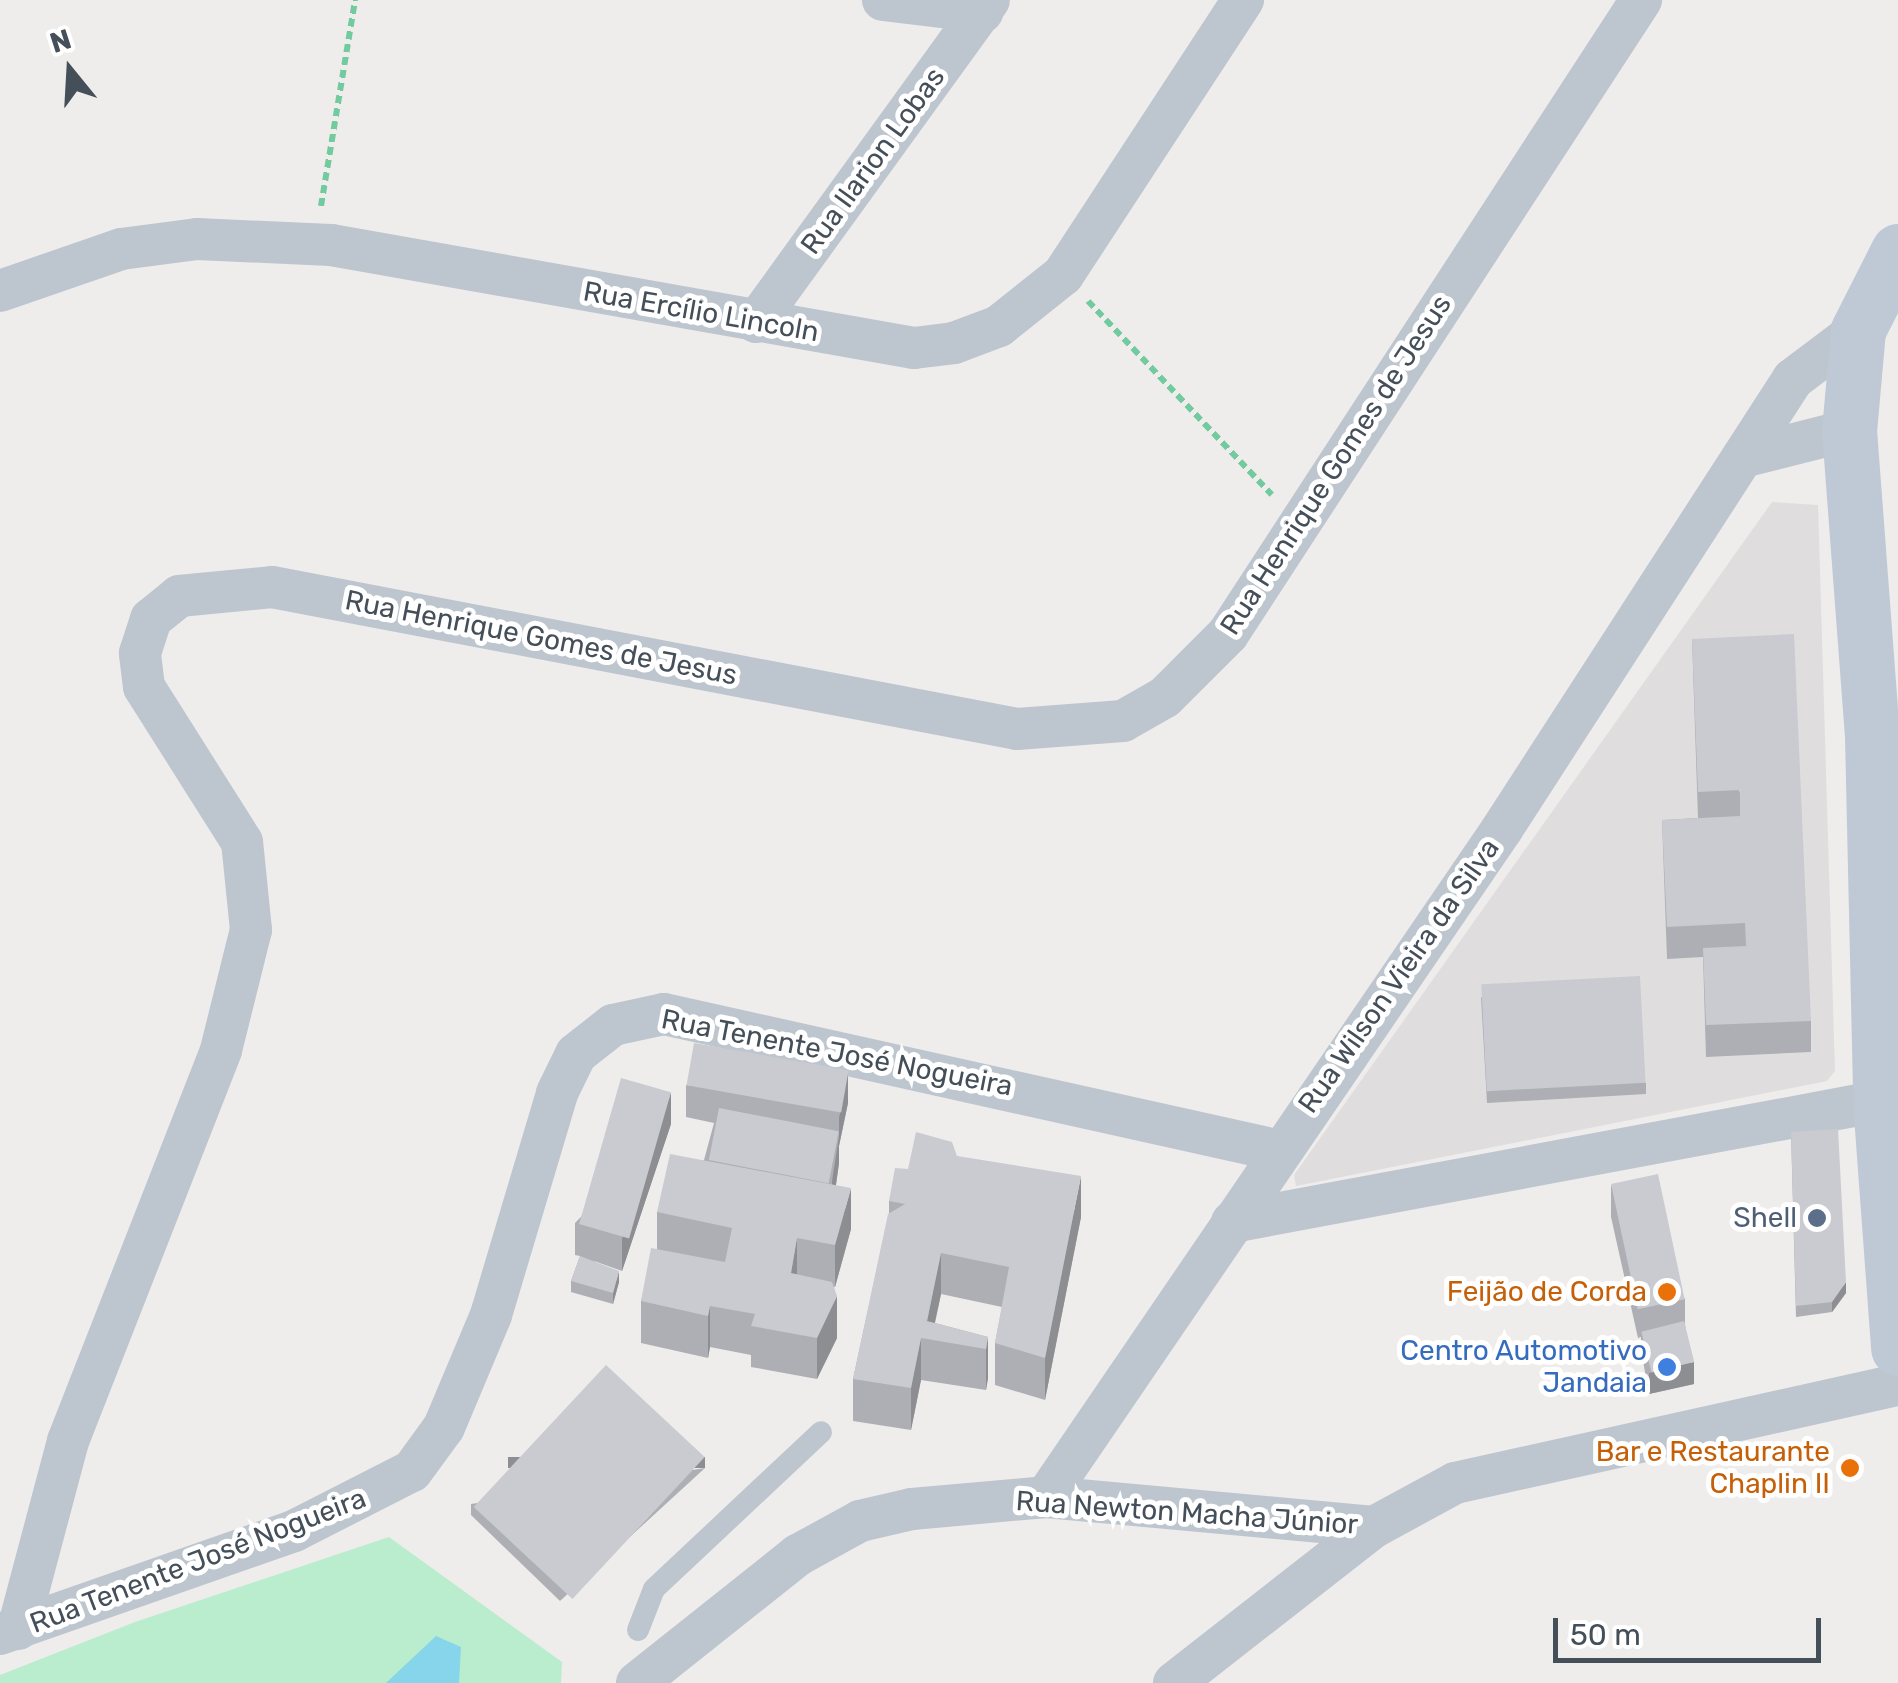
<!DOCTYPE html>
<meta charset="utf-8">
<style>
body{margin:0}
#map{position:relative;width:1898px;height:1683px;overflow:hidden;background:#efecec;font-family:Rubik,sans-serif}
div>[style]{position:absolute}
.education>*{inset:0;background:#e0ddde}
.green>*{inset:0;background:#b9edce}
.water>*{inset:0;background:#86d5ea}
.path>*{height:6px;margin-top:-3px;transform-origin:0;background:repeating-linear-gradient(90deg,#72ca9f 0 8px,transparent 0 13px)}
.lane>*{height:22px;margin:-11px;padding:0 11px;transform-origin:11px;border-radius:11px;background:#bdc6ce}
.street>*{height:42px;margin:-21px;padding:0 21px;transform-origin:21px;border-radius:21px;background:#bdc6ce}
.secondary>*{height:55px;margin:-27.5px;padding:0 27.5px;transform-origin:27.5px;border-radius:27.5px;background:#bec9d5}
.wall>*{inset:0;background:#adafb4}
.shaded-wall>*{inset:0;background:#8d8e92;transform-origin:0 0}
.building>*{inset:0;background:#c9cbd1;transform-origin:0 0}
.dots>*{width:28px;height:28px;translate:-50% -50%;box-sizing:border-box;border:5px solid #fff;border-radius:50%}
span{translate:-50% -50%;white-space:nowrap;text-align:center;line-height:1.15;-webkit-text-stroke:10px #fff;paint-order:stroke}
.street-label{font-size:28px;color:#454f59}
.service-label{font-size:28px;color:#4e5e75}
.right{translate:-100% -50%;text-align:right}
.food-label{font-size:28px;color:#c56008}
.shop-label{font-size:28px;color:#366cbe}
.north{position:absolute;left:20px;top:20px;width:100px;height:100px;-webkit-text-stroke:8px #fff;paint-order:stroke;rotate:342deg;font-size:28px;font-weight:700;line-height:40px;text-align:center;color:#454f59}
.north::after{content:'';display:block;margin:auto;width:35px;height:45px;background:#454f59;clip-path:polygon(50% 0,100% 100%,50% 72%,0 100%)}
.scale{position:absolute;left:1553px;top:1618px;width:268px;height:45px;box-sizing:border-box;border:5px solid #454f59;border-top:0;padding-left:12px;font-size:30px;line-height:35px;white-space:nowrap;color:#454f59;-webkit-text-stroke:8px #fff;paint-order:stroke}
</style>
<div id="map">
<div class="education">
<div style="clip-path:polygon(1772px 502px,1818px 505px,1835px 1071px,1827px 1081px,1296px 1186px,1294px 1175px)"></div>
</div>
<div class="green">
<div style="clip-path:polygon(389px 1537px,562px 1662px,561px 1683px,0 1683px,0 1675px,135px 1622px)"></div>
</div>
<div class="water">
<div style="clip-path:polygon(436px 1636px,461px 1647px,459px 1683px,386px 1683px)"></div>
</div>
<div class="path">
<div style="left:321px;top:206px;width:209px;rotate:-80.6deg"></div>
<div style="left:1088px;top:301px;width:267px;rotate:46.5deg"></div>
</div>
<div class="lane">
<div style="left:638px;top:1630px;width:44px;rotate:-68.7deg"></div>
<div style="left:654px;top:1589px;width:229px;rotate:-43.2deg"></div>
</div>
<div class="street">
<div style="left:883px;top:0;width:100px;rotate:6.9deg"></div>
<div style="left:0;top:291px;width:128px;rotate:-19.1deg"></div>
<div style="left:121px;top:249px;width:77px;rotate:-7.5deg"></div>
<div style="left:197px;top:239px;width:134px;rotate:2.6deg"></div>
<div style="left:331px;top:245px;width:592px;rotate:10.02deg"></div>
<div style="left:914px;top:348px;width:40px;rotate:-7.1deg"></div>
<div style="left:954px;top:343px;width:48px;rotate:-20.7deg"></div>
<div style="left:999px;top:326px;width:82px;rotate:-38.6deg"></div>
<div style="left:1063px;top:275px;width:329px;rotate:-56.8deg"></div>
<div style="left:756px;top:322px;width:397px;rotate:-54.1deg"></div>
<div style="left:1751px;top:455px;width:101px;rotate:-14.3deg"></div>
<div style="left:1232px;top:1222px;width:659px;rotate:-10.58deg"></div>
<div style="left:1046px;top:1497px;width:809px;rotate:-55.68deg"></div>
<div style="left:1502px;top:829px;width:536px;rotate:-57.11deg"></div>
<div style="left:1793px;top:379px;width:81px;rotate:-37deg"></div>
<div style="left:18px;top:1629px;width:195px;rotate:-75.1deg"></div>
<div style="left:68px;top:1441px;width:420px;rotate:-68.6deg"></div>
<div style="left:221px;top:1050px;width:124px;rotate:-76deg"></div>
<div style="left:251px;top:930px;width:88px;rotate:-95.8deg"></div>
<div style="left:242px;top:842px;width:183px;rotate:-122.3deg"></div>
<div style="left:144px;top:687px;width:34px;rotate:-97deg"></div>
<div style="left:140px;top:653px;width:36px;rotate:-72deg"></div>
<div style="left:151px;top:619px;width:36px;rotate:-39deg"></div>
<div style="left:179px;top:596px;width:93px;rotate:-5.5deg"></div>
<div style="left:272px;top:587px;width:758px;rotate:10.79deg"></div>
<div style="left:1017px;top:729px;width:106px;rotate:-4.3deg"></div>
<div style="left:1123px;top:721px;width:48px;rotate:-29.7deg"></div>
<div style="left:1165px;top:697px;width:89px;rotate:-45deg"></div>
<div style="left:1228px;top:634px;width:757px;rotate:-56.92deg"></div>
<div style="left:0;top:1634px;width:312px;rotate:-19.3deg"></div>
<div style="left:294px;top:1531px;width:132px;rotate:-27deg"></div>
<div style="left:412px;top:1471px;width:54px;rotate:-54deg"></div>
<div style="left:444px;top:1427px;width:121px;rotate:-67.2deg"></div>
<div style="left:491px;top:1315px;width:232px;rotate:-73.4deg"></div>
<div style="left:557px;top:1093px;width:43px;rotate:-64deg"></div>
<div style="left:576px;top:1054px;width:47px;rotate:-38.1deg"></div>
<div style="left:613px;top:1025px;width:52px;rotate:-12.2deg"></div>
<div style="left:664px;top:1014px;width:627px;rotate:12.53deg"></div>
<div style="left:637px;top:1683px;width:206px;rotate:-38.5deg"></div>
<div style="left:798px;top:1555px;width:71px;rotate:-28.7deg"></div>
<div style="left:860px;top:1521px;width:53px;rotate:-13deg"></div>
<div style="left:912px;top:1509px;width:135px;rotate:-5.1deg"></div>
<div style="left:1046px;top:1497px;width:329px;rotate:5.2deg"></div>
<div style="left:1174px;top:1683px;width:254px;rotate:-38deg"></div>
<div style="left:1374px;top:1527px;width:92px;rotate:-28.5deg"></div>
<div style="left:1455px;top:1483px;width:454px;rotate:-12.5deg"></div>
</div>
<div class="secondary">
<div style="left:1898px;top:251px;width:89px;rotate:116.9deg"></div>
<div style="left:1858px;top:330px;width:100px;rotate:95.1deg"></div>
<div style="left:1849px;top:430px;width:307px;rotate:85.7deg"></div>
<div style="left:1872px;top:736px;width:365px;rotate:88.7deg"></div>
<div style="left:1880px;top:1101px;width:248px;rotate:85.8deg"></div>
</div>
<div class="wall">
<div style="clip-path:polygon(1692px 639px,1811px 1021px,1811px 1052px,1706px 1057px,1703px 957px,1667px 959px,1662px 820px,1698px 818px)"></div>
<div style="clip-path:polygon(1481px 997px,1646px 1083px,1646px 1094px,1487px 1103px)"></div>
<div style="clip-path:polygon(686px 1085px,848px 1103px,839px 1146px,839px 1163px,836px 1185px,851px 1229px,835px 1287px,834px 1287px,837px 1338px,817px 1379px,751px 1367px,751px 1355px,710px 1347px,708px 1358px,641px 1343px,641px 1301px,657px 1249px,657px 1212px,704px 1160px,714px 1123px,686px 1117px)"></div>
<div style="clip-path:polygon(671px 1124px,622px 1271px,594px 1261px,619px 1282px,613px 1304px,571px 1292px,571px 1281px,580px 1256px,575px 1255px,575px 1223px)"></div>
<div style="clip-path:polygon(1791px 1132px,1846px 1293px,1832px 1312px,1796px 1317px)"></div>
<div style="clip-path:polygon(957px 1156px,1081px 1217px,1045px 1400px,995px 1385px,995px 1343px,1002px 1307px,941px 1294px,935px 1323px,988px 1337px,988px 1378px,986px 1390px,921px 1380px,911px 1430px,853px 1421px,853px 1379px,889px 1213px,889px 1201px,908px 1169px)"></div>
<div style="clip-path:polygon(1611px 1185px,1685px 1299px,1685px 1324px,1694px 1384px,1649px 1394px,1641px 1350px,1641px 1337px,1638px 1338px,1611px 1217px)"></div>
<div style="clip-path:polygon(705px 1468px,560px 1601px,471px 1515px,471px 1504px)"></div>
</div>
<div class="shaded-wall">
<div style="clip-path:polygon(848px 1071px,848px 1103px,839px 1146px,839px 1163px,832px 1213px,832px 1181px,839px 1136px,839px 1118px)"></div>
<div style="clip-path:polygon(671px 1092px,671px 1124px,622px 1271px,622px 1239px)"></div>
<div style="clip-path:polygon(1081px 1176px,1081px 1217px,1045px 1400px,1045px 1358px)"></div>
<div style="clip-path:polygon(851px 1188px,851px 1229px,835px 1287px,835px 1245px)"></div>
<div style="clip-path:polygon(797px 1238px,797px 1279px,791px 1273px)"></div>
<div style="clip-path:polygon(941px 1253px,941px 1294px,931px 1340px,927px 1321px)"></div>
<div style="clip-path:polygon(619px 1271px,619px 1282px,613px 1304px,613px 1293px)"></div>
<div style="clip-path:polygon(1846px 1282px,1846px 1293px,1832px 1312px,1832px 1302px)"></div>
<div style="clip-path:polygon(837px 1296px,837px 1338px,817px 1379px,817px 1338px)"></div>
<div style="clip-path:polygon(710px 1306px,710px 1347px,708px 1358px,708px 1316px)"></div>
<div style="clip-path:polygon(988px 1337px,988px 1378px,986px 1390px,986px 1349px)"></div>
<div style="clip-path:polygon(921px 1338px,921px 1380px,911px 1430px,911px 1388px)"></div>
<div style="clip-path:polygon(1694px 1362px,1694px 1384px,1649px 1394px,1649px 1373px)"></div>
<div style="left:705px;top:1457px;width:11px;height:197px;rotate:90deg"></div>
</div>
<div class="building">
<div style="clip-path:polygon(1794px 634px,1811px 1021px,1706px 1025px,1703px 948px,1746px 946px,1745px 923px,1667px 927px,1662px 820px,1740px 816px,1740px 790px,1698px 792px,1692px 639px)"></div>
<div style="left:1640px;top:976px;width:107px;height:159px;rotate:87deg"></div>
<div style="left:694px;top:1043px;width:157px;height:43px;rotate:10deg"></div>
<div style="left:621px;top:1078px;width:52px;height:152px;rotate:16deg"></div>
<div style="left:719px;top:1108px;width:122px;height:53px;rotate:11deg"></div>
<div style="clip-path:polygon(1838px 1129px,1846px 1282px,1832px 1302px,1796px 1306px,1791px 1132px)"></div>
<div style="clip-path:polygon(916px 1132px,952px 1142px,957px 1156px,1081px 1176px,1045px 1358px,995px 1343px,1009px 1267px,941px 1253px,927px 1321px,988px 1337px,986px 1349px,921px 1338px,911px 1388px,853px 1379px,888px 1214px,905px 1204px,889px 1201px,895px 1168px,908px 1169px)"></div>
<div style="clip-path:polygon(670px 1154px,851px 1188px,835px 1245px,797px 1238px,791px 1273px,832px 1282px,837px 1296px,817px 1338px,751px 1326px,755px 1314px,710px 1306px,708px 1316px,641px 1301px,651px 1248px,725px 1262px,732px 1228px,657px 1212px)"></div>
<div style="left:1658px;top:1174px;width:128px;height:48px;rotate:78deg"></div>
<div style="clip-path:polygon(580px 1256px,619px 1271px,613px 1293px,571px 1281px)"></div>
<div style="left:1684px;top:1321px;width:42px;height:44px;rotate:76deg"></div>
<div style="left:606px;top:1365px;width:135px;height:194px;rotate:43deg"></div>
</div>
<div class="dots">
<div style="left:1817px;top:1218px;background:#5c6f8a"></div>
<div style="left:1667px;top:1292px;background:#e8710a"></div>
<div style="left:1667px;top:1367px;background:#3f7fe0"></div>
<div style="left:1850px;top:1468px;background:#e8710a"></div>
</div>
<div class="street-label">
<span style="left:873px;top:161px;rotate:-54deg">Rua Ilarion Lobas</span>
<span style="left:701px;top:312px;rotate:10deg">Rua Ercílio Lincoln</span>
<span style="left:1336px;top:465px;rotate:-57deg">Rua Henrique Gomes de Jesus</span>
<span style="left:541px;top:638px;rotate:11deg">Rua Henrique Gomes de Jesus</span>
<span style="left:1399px;top:976px;rotate:-55deg">Rua Wilson Vieira da Silva</span>
<span style="left:837px;top:1053px;rotate:11deg">Rua Tenente José Nogueira</span>
<span style="left:1187px;top:1513px;rotate:4deg">Rua Newton Macha Júnior</span>
<span style="left:198px;top:1561px;rotate:-21deg">Rua Tenente José Nogueira</span>
</div>
<div class="service-label">
<span class="right" style="left:1797px;top:1218px">Shell</span>
</div>
<div class="food-label">
<span class="right" style="left:1647px;top:1292px">Feijão de Corda</span>
<span class="right" style="left:1830px;top:1468px">Bar e Restaurante<br>Chaplin II</span>
</div>
<div class="shop-label">
<span class="right" style="left:1647px;top:1367px">Centro Automotivo<br>Jandaia</span>
</div>
<div class="north">N</div>
<div class="scale">50 m</div>
</div>
